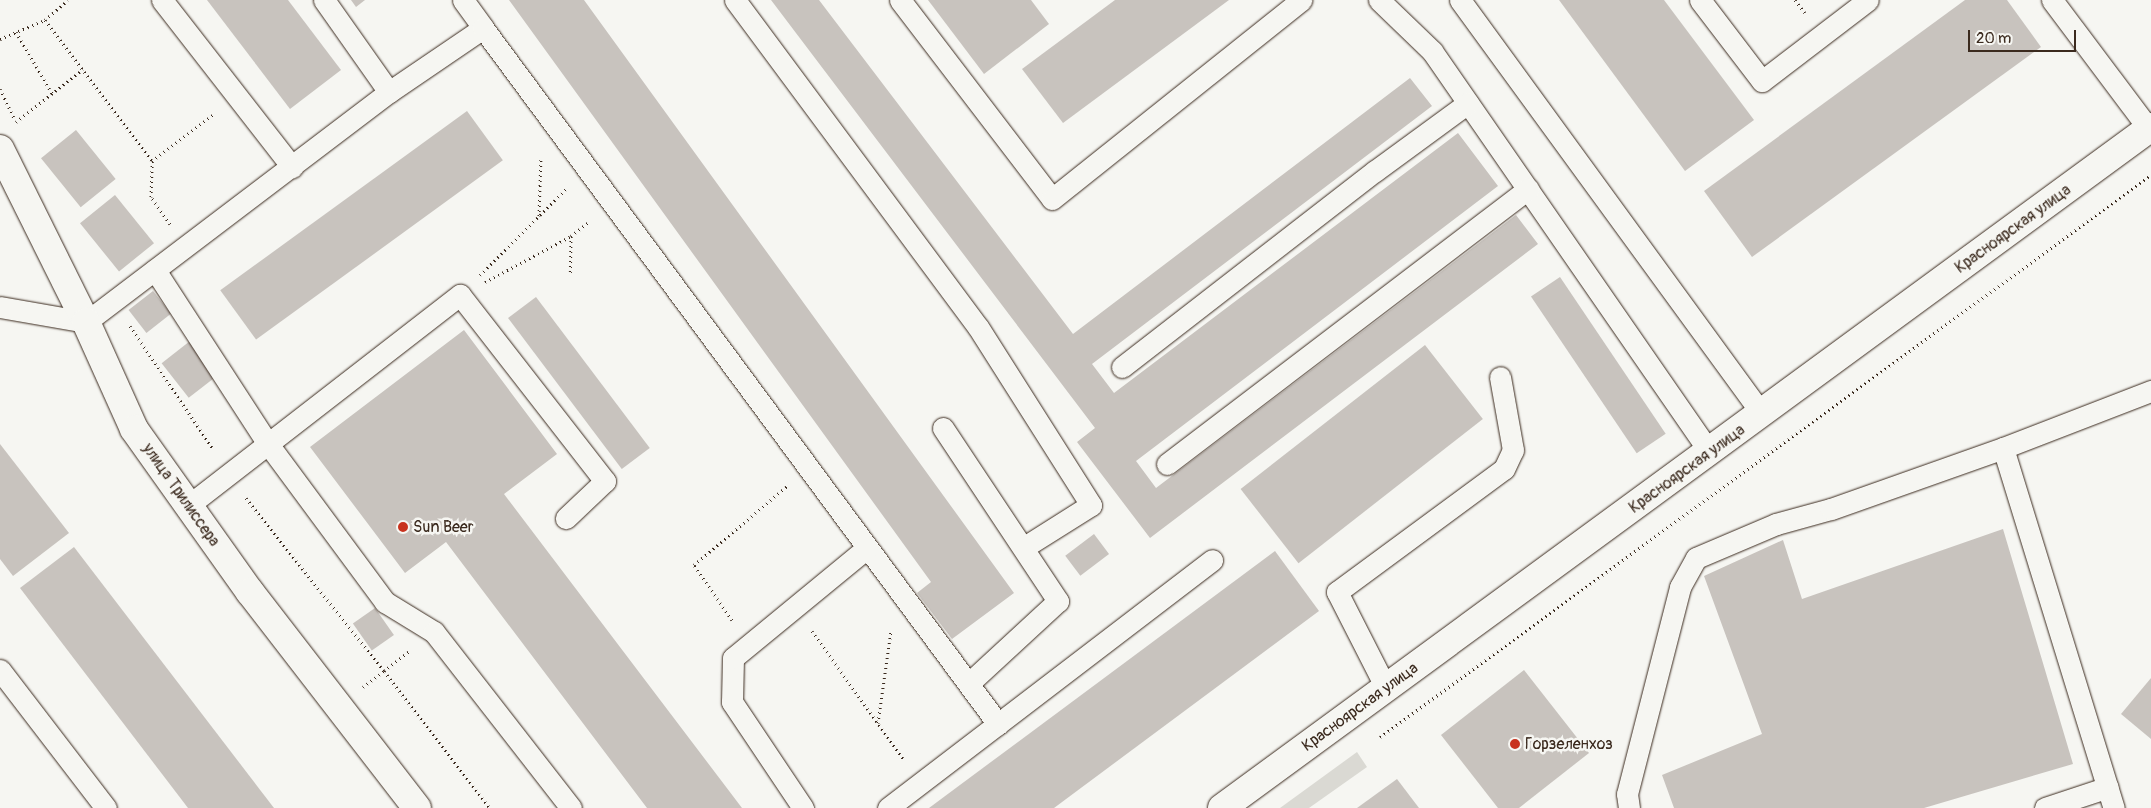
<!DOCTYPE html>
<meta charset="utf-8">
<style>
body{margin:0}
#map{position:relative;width:2151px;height:808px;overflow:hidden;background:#f6f6f2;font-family:Pangolin,sans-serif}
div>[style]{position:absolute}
.green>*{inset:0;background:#dad9d3}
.building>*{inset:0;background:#c8c3be;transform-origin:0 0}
.path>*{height:3px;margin-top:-1.5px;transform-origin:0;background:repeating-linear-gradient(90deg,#3b2a1e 0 1px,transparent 0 5px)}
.roads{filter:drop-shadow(0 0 1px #3b2a1e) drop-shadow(0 0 1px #3b2a1e)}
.service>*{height:21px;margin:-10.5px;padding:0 10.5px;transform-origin:10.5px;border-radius:10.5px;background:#f6f6f2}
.minor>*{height:28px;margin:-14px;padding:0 14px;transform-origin:14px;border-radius:14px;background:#f6f6f2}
.tertiary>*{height:28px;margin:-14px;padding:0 14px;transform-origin:14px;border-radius:14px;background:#f6f6f2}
.dots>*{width:14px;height:14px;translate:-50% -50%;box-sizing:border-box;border:2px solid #f6f6f2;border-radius:50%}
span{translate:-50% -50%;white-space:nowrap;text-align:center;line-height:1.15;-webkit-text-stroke:5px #f6f6f2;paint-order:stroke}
.street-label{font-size:16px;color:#3b2a1e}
.poi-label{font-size:16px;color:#3b2a1e}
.left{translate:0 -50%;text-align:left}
.scale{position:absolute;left:1968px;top:30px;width:108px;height:22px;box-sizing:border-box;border:2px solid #3b2a1e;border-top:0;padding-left:6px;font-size:15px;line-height:18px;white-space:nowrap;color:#3b2a1e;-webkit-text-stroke:4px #f6f6f2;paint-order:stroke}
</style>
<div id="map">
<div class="green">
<div style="clip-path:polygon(1357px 752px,1367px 767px,1309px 808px,1280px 808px)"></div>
</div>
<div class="building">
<div style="clip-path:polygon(207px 0,288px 0,341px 70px,290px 109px)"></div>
<div style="clip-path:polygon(351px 0,365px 0,356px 7px)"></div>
<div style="clip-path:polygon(509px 0,584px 0,1014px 593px,952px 639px,917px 593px,931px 582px)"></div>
<div style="clip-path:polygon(771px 0,819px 0,1073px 334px,1410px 78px,1432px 106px,1092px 364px,1114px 393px,1458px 133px,1498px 186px,1136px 461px,1156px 488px,1516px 215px,1538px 244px,1150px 538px,1077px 442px,1095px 428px)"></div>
<div style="clip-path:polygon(928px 0,1031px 0,1049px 24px,984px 74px)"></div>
<div style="clip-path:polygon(1115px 0,1229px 0,1063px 123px,1022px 69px)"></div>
<div style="clip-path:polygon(1559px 0,1664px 0,1754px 120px,1685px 171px)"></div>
<div style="clip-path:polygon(1965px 0,2007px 0,2041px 47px,1752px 257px,1704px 191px)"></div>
<div style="left:467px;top:111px;width:61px;height:305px;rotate:54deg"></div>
<div style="left:76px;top:130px;width:63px;height:45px;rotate:51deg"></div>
<div style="left:115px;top:195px;width:62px;height:45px;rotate:51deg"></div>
<div style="left:1560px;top:277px;width:189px;height:35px;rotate:56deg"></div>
<div style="left:153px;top:291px;width:29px;height:31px;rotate:52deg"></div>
<div style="left:536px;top:297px;width:189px;height:35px;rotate:53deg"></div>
<div style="clip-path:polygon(464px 330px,557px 454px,504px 494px,742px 808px,647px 808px,446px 542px,405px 573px,310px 447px)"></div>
<div style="left:190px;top:341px;width:44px;height:36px;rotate:52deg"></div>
<div style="left:1425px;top:345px;width:94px;height:234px;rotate:52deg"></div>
<div style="clip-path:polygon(0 444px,69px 533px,13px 576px,0 559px)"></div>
<div style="clip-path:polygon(2003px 529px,2073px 764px,1924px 808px,1674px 808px,1662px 775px,1762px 734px,1704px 576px,1783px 540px,1802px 599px)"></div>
<div style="left:1094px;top:534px;width:25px;height:36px;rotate:53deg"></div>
<div style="clip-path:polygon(74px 547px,274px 808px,188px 808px,20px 588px)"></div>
<div style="clip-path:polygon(1275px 551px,1319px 611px,1054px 808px,929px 808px)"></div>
<div style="left:375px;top:608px;width:33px;height:27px;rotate:55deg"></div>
<div style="clip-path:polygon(1524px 670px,1589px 753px,1519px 808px,1498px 808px,1441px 735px)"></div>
<div style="clip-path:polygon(2151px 678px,2151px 739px,2121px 714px)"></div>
<div style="clip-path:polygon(1397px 779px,1419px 808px,1357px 808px)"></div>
</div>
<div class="path">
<div style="left:1795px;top:0;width:16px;rotate:52deg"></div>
<div style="left:45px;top:20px;width:177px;rotate:52.8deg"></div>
<div style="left:16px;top:32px;width:71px;rotate:59.5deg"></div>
<div style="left:0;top:39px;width:49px;rotate:-22.9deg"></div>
<div style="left:45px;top:20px;width:30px;rotate:-41deg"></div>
<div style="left:0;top:89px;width:34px;rotate:64deg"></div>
<div style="left:16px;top:122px;width:85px;rotate:-38.3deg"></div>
<div style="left:539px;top:216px;width:59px;rotate:-88.1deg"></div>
<div style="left:170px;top:224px;width:33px;rotate:-125deg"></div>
<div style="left:151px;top:197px;width:36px;rotate:-88deg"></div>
<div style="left:152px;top:161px;width:78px;rotate:-37.2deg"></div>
<div style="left:571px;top:236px;width:24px;rotate:-38deg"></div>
<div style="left:480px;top:275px;width:122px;rotate:-45deg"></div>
<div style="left:485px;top:282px;width:98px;rotate:-28.1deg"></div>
<div style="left:571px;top:236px;width:39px;rotate:91deg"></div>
<div style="left:130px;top:326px;width:148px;rotate:56deg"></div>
<div style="left:246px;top:498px;width:221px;rotate:51.4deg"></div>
<div style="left:384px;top:671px;width:33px;rotate:-38deg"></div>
<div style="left:732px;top:620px;width:67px;rotate:-124.6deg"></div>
<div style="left:694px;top:565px;width:122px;rotate:-40.3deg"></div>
<div style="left:812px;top:631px;width:158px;rotate:54.5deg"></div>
<div style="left:363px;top:687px;width:26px;rotate:-37deg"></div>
<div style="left:384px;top:671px;width:173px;rotate:52.3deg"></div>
<div style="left:878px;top:723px;width:94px;rotate:-82deg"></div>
<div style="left:1380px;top:737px;width:954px;rotate:-36.09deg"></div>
</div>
<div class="roads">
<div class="service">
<div style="left:162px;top:0;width:212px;rotate:52.1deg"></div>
<div style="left:463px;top:0;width:34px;rotate:54deg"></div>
<div style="left:735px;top:0;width:407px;rotate:53.4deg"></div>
<div style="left:978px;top:327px;width:211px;rotate:57.6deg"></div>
<div style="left:1091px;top:505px;width:80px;rotate:147.7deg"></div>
<div style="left:900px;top:0;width:250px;rotate:52.6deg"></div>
<div style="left:1052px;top:199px;width:319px;rotate:-38.6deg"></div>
<div style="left:1379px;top:0;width:74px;rotate:43.9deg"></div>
<div style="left:1432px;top:51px;width:488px;rotate:55.3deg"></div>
<div style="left:1460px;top:0;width:512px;rotate:53.89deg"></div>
<div style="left:1700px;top:0;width:102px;rotate:52.6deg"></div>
<div style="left:1762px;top:81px;width:133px;rotate:-37.4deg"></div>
<div style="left:2052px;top:0;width:161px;rotate:53.1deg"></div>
<div style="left:389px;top:92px;width:114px;rotate:-34.2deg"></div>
<div style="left:483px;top:28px;width:866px;rotate:53.5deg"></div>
<div style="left:155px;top:270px;width:207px;rotate:57deg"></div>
<div style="left:268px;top:444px;width:197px;rotate:53.5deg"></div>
<div style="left:385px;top:602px;width:57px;rotate:31.5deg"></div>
<div style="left:434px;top:632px;width:223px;rotate:52.1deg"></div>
<div style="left:0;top:307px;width:87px;rotate:9.9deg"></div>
<div style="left:86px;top:322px;width:380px;rotate:-37.2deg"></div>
<div style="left:389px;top:92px;width:113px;rotate:-125.2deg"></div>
<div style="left:1122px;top:367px;width:320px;rotate:-37.8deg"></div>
<div style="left:1375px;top:171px;width:115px;rotate:-36.2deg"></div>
<div style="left:943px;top:428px;width:208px;rotate:56.4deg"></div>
<div style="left:1058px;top:601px;width:122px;rotate:137.3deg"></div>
<div style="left:2003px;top:448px;width:377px;rotate:72.9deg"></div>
<div style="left:1167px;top:464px;width:454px;rotate:-37.3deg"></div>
<div style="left:189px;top:505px;width:343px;rotate:-37.8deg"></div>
<div style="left:460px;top:295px;width:236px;rotate:52.1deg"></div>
<div style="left:605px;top:481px;width:54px;rotate:136.5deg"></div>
<div style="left:0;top:670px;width:174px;rotate:52.5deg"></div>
<div style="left:1386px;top:688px;width:108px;rotate:-117deg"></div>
<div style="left:1337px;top:592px;width:207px;rotate:-36.4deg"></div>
<div style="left:1504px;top:469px;width:21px;rotate:-65deg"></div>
<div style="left:1513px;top:450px;width:74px;rotate:-100.1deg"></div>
<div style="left:803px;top:808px;width:128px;rotate:-123.8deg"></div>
<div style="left:732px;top:702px;width:44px;rotate:-88.7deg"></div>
<div style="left:733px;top:658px;width:173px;rotate:-39.4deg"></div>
<div style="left:888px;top:808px;width:408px;rotate:-37.4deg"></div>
<div style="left:1629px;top:808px;width:14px;rotate:-98deg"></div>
<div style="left:1627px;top:794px;width:214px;rotate:-75.6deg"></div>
<div style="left:1680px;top:587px;width:33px;rotate:-61deg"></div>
<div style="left:1696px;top:558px;width:87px;rotate:-23deg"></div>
<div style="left:1776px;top:524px;width:57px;rotate:-15.3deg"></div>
<div style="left:1831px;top:509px;width:182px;rotate:-19.5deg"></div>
<div style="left:2003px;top:448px;width:159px;rotate:-21.1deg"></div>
<div style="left:2045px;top:808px;width:66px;rotate:-18.4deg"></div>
</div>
<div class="minor">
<div style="left:0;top:149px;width:193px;rotate:63.6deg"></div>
<div style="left:86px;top:322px;width:117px;rotate:65.8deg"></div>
<div style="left:134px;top:429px;width:200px;rotate:54.6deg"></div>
<div style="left:250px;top:592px;width:273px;rotate:52.3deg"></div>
</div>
<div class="tertiary">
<div style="left:1222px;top:808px;width:1152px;rotate:-36.24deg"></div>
</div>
</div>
<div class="dots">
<div style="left:403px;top:527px;background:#c8321e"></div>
<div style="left:1515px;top:744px;background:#c8321e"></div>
</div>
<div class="street-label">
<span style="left:2013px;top:229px;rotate:-36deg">Красноярская улица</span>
<span style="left:1687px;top:469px;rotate:-36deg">Красноярская улица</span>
<span style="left:181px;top:495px;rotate:55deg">улица Трилиссера</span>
<span style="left:1360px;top:707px;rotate:-36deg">Красноярская улица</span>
</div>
<div class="poi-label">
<span class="left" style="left:413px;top:527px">Sun Beer</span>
<span class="left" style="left:1525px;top:744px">Горзеленхоз</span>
</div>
<div class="scale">20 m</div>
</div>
